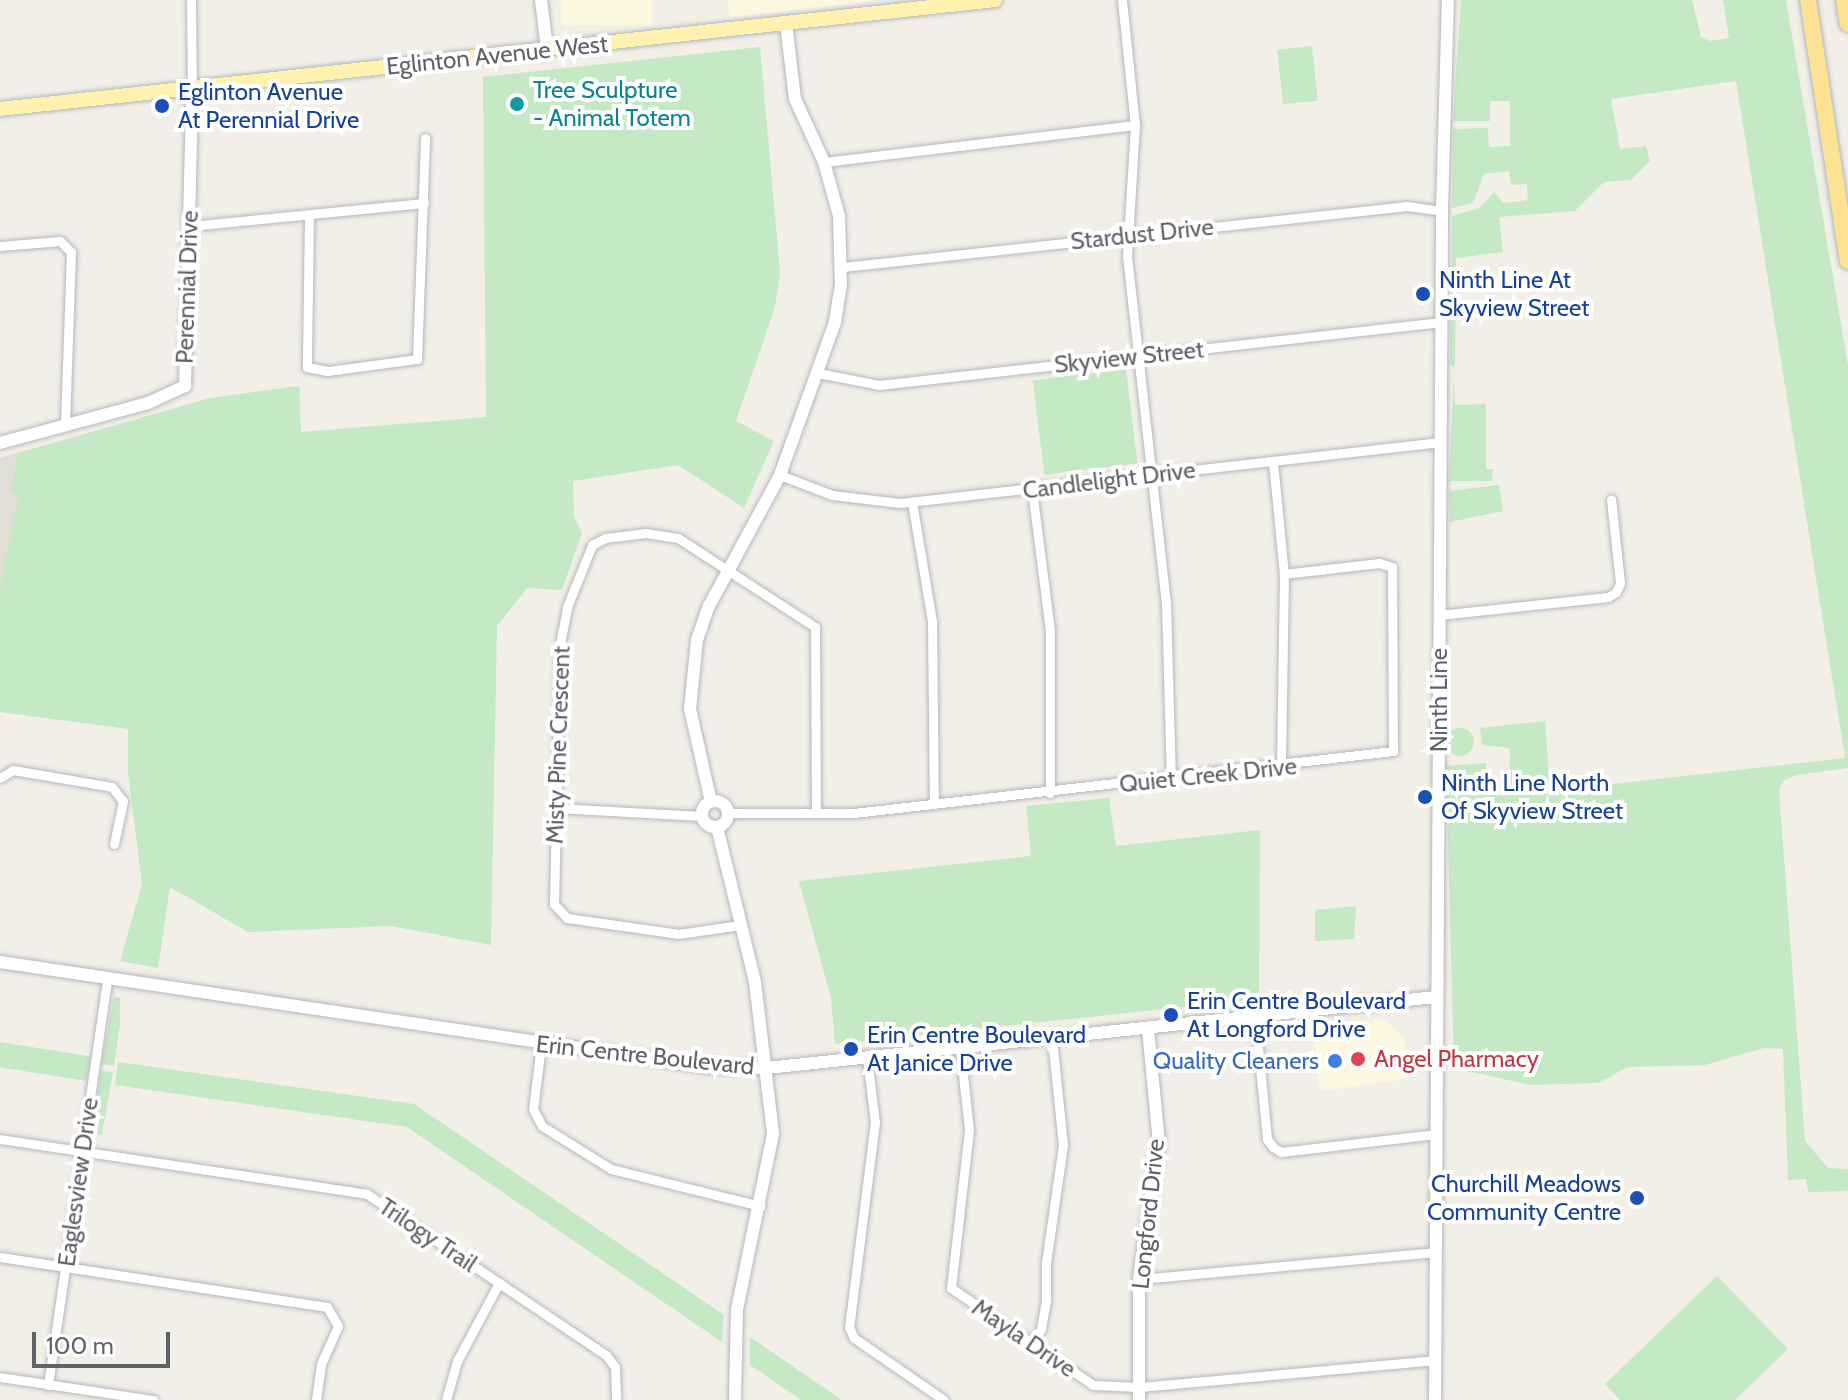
<!DOCTYPE html>
<style>
body{margin:0}
#map{position:relative;width:1848px;height:1400px;overflow:hidden;background:#f1efe8;font-family:Cabin,sans-serif}
div>[style]{position:absolute}
.commercial>*{inset:0;background:#fef7e0;transform-origin:0 0}
.education>*{inset:0;background:#e1ded6}
.green>*{inset:0;background:#c5e8c5;transform-origin:0 0}
.round{border-radius:50%}
.roads{filter:drop-shadow(0 0 2px #b5b8bc) drop-shadow(0 0 2px #b5b8bc)}
.street>*{height:9px;margin:-4.5px;padding:0 4.5px;transform-origin:4.5px;border-radius:4.5px;background:#fff}
.secondary>*{height:12px;margin:-6px;padding:0 6px;transform-origin:6px;border-radius:6px;background:#fff}
.secondary>.ring{margin:-6px;padding:0;box-sizing:content-box;background:none;border:12px solid #fff;border-radius:50%}
.primary>*{height:14px;margin:-7px;padding:0 7px;transform-origin:7px;border-radius:7px;background:#fff2af}
.highway>*{height:16px;margin:-8px;padding:0 8px;transform-origin:8px;border-radius:8px;background:#fde293}
.dots>*{width:22px;height:22px;translate:-50% -50%;box-sizing:border-box;border:4px solid #fff;border-radius:50%}
span{translate:-50% -50%;white-space:nowrap;text-align:center;line-height:1.15;-webkit-text-stroke:8px #fff;paint-order:stroke}
.street-label{font-size:24px;color:#5f6368}
.culture-label{font-size:24px;color:#0d838f}
.left{translate:0 -50%;text-align:left}
.transit-label{font-size:24px;color:#164399}
.right{translate:-100% -50%;text-align:right}
.health-label{font-size:24px;color:#be3a42}
.shop-label{font-size:24px;color:#366cbe}
.scale{position:absolute;left:32px;top:1332px;width:138px;height:36px;box-sizing:border-box;border:4px solid #5f6368;border-top:0;padding-left:10px;font-size:24px;line-height:28px;white-space:nowrap;color:#5f6368;-webkit-text-stroke:6px #fff;paint-order:stroke}
</style>
<div id="map">
<div class="commercial">
<div style="left:562px;top:0;width:90px;height:25px"></div>
<div style="clip-path:polygon(728px 0,879px 0,730px 17px)"></div>
<div style="clip-path:polygon(1385px 1019px,1405px 1038px,1405px 1079px,1320px 1091px,1313px 1027px)"></div>
</div>
<div class="education">
<div style="clip-path:polygon(33px 448px,0 648px,0 458px)"></div>
</div>
<div class="green">
<div style="clip-path:polygon(1461px 0,1692px 0,1701px 37px,1710px 41px,1729px 38px,1723px 0,1786px 0,1848px 366px,1848px 768px,1797px 775px,1784px 780px,1779px 790px,1805px 1141px,1828px 1168px,1848px 1169px,1848px 1191px,1808px 1192px,1806px 1179px,1788px 1180px,1783px 1049px,1764px 1048px,1705px 1065px,1628px 1067px,1598px 1083px,1531px 1085px,1454px 1068px,1446px 766px,1486px 763px,1486px 785px,1509px 785px,1510px 748px,1482px 745px,1480px 728px,1545px 721px,1550px 791px,1845px 758px,1736px 81px,1611px 99px,1620px 149px,1646px 146px,1650px 161px,1631px 180px,1604px 182px,1575px 211px,1499px 217px,1503px 252px,1456px 258px,1455px 367px,1450px 364px,1452px 216px,1479px 208px,1494px 192px,1503px 203px,1528px 200px,1527px 184px,1511px 185px,1509px 171px,1484px 174px,1473px 203px,1452px 208px,1453px 129px,1488px 128px,1489px 147px,1510px 146px,1510px 101px,1490px 101px,1490px 121px,1453px 121px)"></div>
<div style="left:1312px;top:46px;width:55px;height:35px;rotate:84deg"></div>
<div style="clip-path:polygon(760px 47px,780px 273px,775px 307px,736px 421px,774px 441px,744px 508px,678px 465px,573px 481px,574px 516px,582px 533px,562px 590px,527px 588px,497px 626px,491px 945px,391px 926px,248px 932px,170px 887px,158px 968px,120px 961px,142px 884px,128px 774px,128px 729px,0 712px,0 588px,19px 494px,11px 492px,18px 453px,210px 398px,299px 386px,301px 432px,486px 417px,483px 77px)"></div>
<div style="left:1126px;top:369px;width:95px;height:94px;rotate:83deg"></div>
<div style="clip-path:polygon(1454px 376px,1455px 405px,1486px 404px,1486px 469px,1493px 469px,1492px 481px,1449px 481px)"></div>
<div style="clip-path:polygon(1499px 485px,1503px 511px,1450px 522px,1449px 491px)"></div>
<div class="round" style="left:1446px;top:728px;width:28px;height:28px"></div>
<div style="clip-path:polygon(1109px 798px,1116px 846px,1260px 830px,1259px 999px,835px 1044px,831px 998px,799px 881px,1031px 856px,1026px 806px)"></div>
<div style="clip-path:polygon(1356px 906px,1354px 939px,1315px 941px,1315px 910px)"></div>
<div style="clip-path:polygon(114px 997px,120px 998px,120px 1023px,114px 1066px,101px 1064px)"></div>
<div style="left:0;top:1042px;width:92px;height:25px;rotate:9deg"></div>
<div style="clip-path:polygon(118px 1062px,414px 1104px,724px 1315px,722px 1342px,407px 1127px,115px 1085px)"></div>
<div style="clip-path:polygon(101px 1071px,113px 1072px,102px 1135px,93px 1134px)"></div>
<div style="clip-path:polygon(1717px 1276px,1788px 1349px,1735px 1400px,1620px 1400px,1605px 1384px)"></div>
<div style="clip-path:polygon(750px 1337px,842px 1400px,801px 1400px,750px 1365px)"></div>
</div>
<div class="roads">
<div class="street">
<div style="left:191px;top:0;width:89px;rotate:89.4deg"></div>
<div style="left:1122px;top:0;width:126px;rotate:84.1deg"></div>
<div style="left:1135px;top:125px;width:131px;rotate:93.5deg"></div>
<div style="left:1127px;top:256px;width:349px;rotate:83.6deg"></div>
<div style="left:1166px;top:603px;width:176px;rotate:88.4deg"></div>
<div style="left:824px;top:162px;width:313px;rotate:-6.8deg"></div>
<div style="left:309px;top:215px;width:152px;rotate:90.8deg"></div>
<div style="left:307px;top:367px;width:21px;rotate:11deg"></div>
<div style="left:328px;top:371px;width:90px;rotate:-7.7deg"></div>
<div style="left:417px;top:359px;width:221px;rotate:-87.9deg"></div>
<div style="left:189px;top:226px;width:236px;rotate:-5.6deg"></div>
<div style="left:0;top:246px;width:60px;rotate:-4.8deg"></div>
<div style="left:60px;top:241px;width:16px;rotate:45deg"></div>
<div style="left:71px;top:252px;width:174px;rotate:92deg"></div>
<div style="left:843px;top:267px;width:567px;rotate:-6.17deg"></div>
<div style="left:1407px;top:206px;width:35px;rotate:8deg"></div>
<div style="left:818px;top:373px;width:62px;rotate:11.1deg"></div>
<div style="left:879px;top:385px;width:566px;rotate:-6.4deg"></div>
<div style="left:1273px;top:462px;width:113px;rotate:84.4deg"></div>
<div style="left:1284px;top:574px;width:192px;rotate:90.9deg"></div>
<div style="left:780px;top:475px;width:56px;rotate:21deg"></div>
<div style="left:832px;top:495px;width:68px;rotate:6.7deg"></div>
<div style="left:900px;top:503px;width:544px;rotate:-6.43deg"></div>
<div style="left:1032px;top:490px;width:141px;rotate:82.7deg"></div>
<div style="left:1050px;top:630px;width:163px;rotate:90deg"></div>
<div style="left:912px;top:502px;width:121px;rotate:80.5deg"></div>
<div style="left:932px;top:621px;width:183px;rotate:89.4deg"></div>
<div style="left:1439px;top:615px;width:170px;rotate:-6.1deg"></div>
<div style="left:1608px;top:597px;width:9px;rotate:-32deg"></div>
<div style="left:1616px;top:592px;width:10px;rotate:-66deg"></div>
<div style="left:1620px;top:583px;width:84px;rotate:-96.1deg"></div>
<div style="left:0;top:778px;width:15px;rotate:-32deg"></div>
<div style="left:13px;top:770px;width:100px;rotate:9.7deg"></div>
<div style="left:112px;top:787px;width:18px;rotate:52deg"></div>
<div style="left:123px;top:801px;width:44px;rotate:101.8deg"></div>
<div style="left:556px;top:808px;width:146px;rotate:3.1deg"></div>
<div style="left:728px;top:813px;width:126px"></div>
<div style="left:854px;top:813px;width:543px;rotate:-6.56deg"></div>
<div style="left:1393px;top:751px;width:184px;rotate:-90.3deg"></div>
<div style="left:1392px;top:567px;width:14px;rotate:-163deg"></div>
<div style="left:1379px;top:563px;width:96px;rotate:173.4deg"></div>
<div style="left:740px;top:925px;width:62px;rotate:171.6deg"></div>
<div style="left:679px;top:934px;width:113px;rotate:-171.9deg"></div>
<div style="left:567px;top:918px;width:19px;rotate:-133deg"></div>
<div style="left:554px;top:904px;width:260px;rotate:-88.7deg"></div>
<div style="left:560px;top:644px;width:38px;rotate:-79deg"></div>
<div style="left:567px;top:607px;width:67px;rotate:-68deg"></div>
<div style="left:592px;top:545px;width:15px;rotate:-28deg"></div>
<div style="left:605px;top:538px;width:41px;rotate:-7deg"></div>
<div style="left:646px;top:533px;width:32px;rotate:9deg"></div>
<div style="left:678px;top:538px;width:163px;rotate:33deg"></div>
<div style="left:815px;top:627px;width:185px;rotate:89.7deg"></div>
<div style="left:1255px;top:1016px;width:124px;rotate:84.4deg"></div>
<div style="left:1267px;top:1139px;width:10px;rotate:53deg"></div>
<div style="left:1273px;top:1147px;width:9px;rotate:32deg"></div>
<div style="left:1281px;top:1152px;width:156px;rotate:-6.6deg"></div>
<div style="left:541px;top:1045px;width:64px;rotate:97.1deg"></div>
<div style="left:533px;top:1109px;width:19px;rotate:62deg"></div>
<div style="left:542px;top:1126px;width:81px;rotate:31.9deg"></div>
<div style="left:611px;top:1169px;width:154px;rotate:13.9deg"></div>
<div style="left:960px;top:1048px;width:82px;rotate:83.7deg"></div>
<div style="left:969px;top:1130px;width:159px;rotate:96.5deg"></div>
<div style="left:951px;top:1288px;width:172px;rotate:34.3deg"></div>
<div style="left:1093px;top:1385px;width:46px;rotate:2.5deg"></div>
<div style="left:1139px;top:1387px;width:297px;rotate:-5.2deg"></div>
<div style="left:867px;top:1058px;width:64px;rotate:82.9deg"></div>
<div style="left:875px;top:1122px;width:207px;rotate:97.2deg"></div>
<div style="left:849px;top:1327px;width:12px;rotate:66deg"></div>
<div style="left:854px;top:1338px;width:109px;rotate:34.6deg"></div>
<div style="left:0;top:1139px;width:371px;rotate:8.5deg"></div>
<div style="left:367px;top:1194px;width:288px;rotate:34deg"></div>
<div style="left:606px;top:1355px;width:15px;rotate:53deg"></div>
<div style="left:615px;top:1367px;width:33px;rotate:88deg"></div>
<div style="left:0;top:1257px;width:331px;rotate:8.7deg"></div>
<div style="left:327px;top:1307px;width:22px;rotate:60deg"></div>
<div style="left:338px;top:1326px;width:42px;rotate:114.1deg"></div>
<div style="left:321px;top:1364px;width:36px;rotate:98deg"></div>
<div style="left:1139px;top:1279px;width:297px;rotate:-5.2deg"></div>
<div style="left:1032px;top:1344px;width:17px;rotate:-59deg"></div>
<div style="left:1041px;top:1329px;width:28px;rotate:-80deg"></div>
<div style="left:1046px;top:1301px;width:38px;rotate:-90deg"></div>
<div style="left:1046px;top:1263px;width:119px;rotate:-81.8deg"></div>
<div style="left:1063px;top:1145px;width:108px;rotate:-95.9deg"></div>
<div style="left:0;top:1377px;width:155px;rotate:8.5deg"></div>
<div style="left:48px;top:1385px;width:410px;rotate:-81.7deg"></div>
<div style="left:446px;top:1400px;width:41px;rotate:-74.2deg"></div>
<div style="left:457px;top:1361px;width:89px;rotate:-61.7deg"></div>
</div>
<div class="secondary">
<div style="left:541px;top:0;width:49px;rotate:83deg"></div>
<div style="left:0;top:443px;width:153px;rotate:-15.1deg"></div>
<div style="left:148px;top:403px;width:41px;rotate:-24.7deg"></div>
<div style="left:185px;top:386px;width:297px;rotate:-88.6deg"></div>
<div class="ring" style="left:702px;top:801px;width:14px;height:14px"></div>
<div style="left:711px;top:802px;width:95px;rotate:-102.7deg"></div>
<div style="left:690px;top:709px;width:69px;rotate:-84.2deg"></div>
<div style="left:697px;top:640px;width:36px;rotate:-71deg"></div>
<div style="left:709px;top:606px;width:149px;rotate:-61.5deg"></div>
<div style="left:780px;top:475px;width:163px;rotate:-70.2deg"></div>
<div style="left:835px;top:322px;width:38px;rotate:-81deg"></div>
<div style="left:841px;top:284px;width:68px;rotate:-91.7deg"></div>
<div style="left:839px;top:216px;width:56px;rotate:-105.5deg"></div>
<div style="left:824px;top:162px;width:69px;rotate:-114.7deg"></div>
<div style="left:795px;top:99px;width:76px;rotate:-96.8deg"></div>
<div style="left:717px;top:827px;width:160px;rotate:76.2deg"></div>
<div style="left:755px;top:982px;width:153px;rotate:83.2deg"></div>
<div style="left:773px;top:1134px;width:179px;rotate:101.6deg"></div>
<div style="left:737px;top:1309px;width:91px;rotate:91.3deg"></div>
<div style="left:0;top:962px;width:715px;rotate:8.45deg"></div>
<div style="left:707px;top:1067px;width:60px;rotate:1deg"></div>
<div style="left:767px;top:1068px;width:673px;rotate:-6.06deg"></div>
<div style="left:1139px;top:1400px;width:121px;rotate:-90deg"></div>
<div style="left:1139px;top:1279px;width:137px;rotate:-81.6deg"></div>
<div style="left:1159px;top:1143px;width:116px;rotate:-95.5deg"></div>
<div style="left:1435px;top:1400px;width:1189px;rotate:-89.66deg"></div>
<div style="left:1442px;top:211px;width:211px;rotate:-88.4deg"></div>
</div>
<div class="primary">
<div style="left:0;top:109px;width:1001px;rotate:-6.25deg"></div>
</div>
<div class="highway">
<div style="left:1808px;top:0;width:264px;rotate:81.3deg"></div>
<div style="left:1844px;top:0;width:24px;rotate:81deg"></div>
</div>
</div>
<div class="dots">
<div style="left:517px;top:104px;background:#0f9aa8"></div>
<div style="left:162px;top:106px;background:#1a4fb4"></div>
<div style="left:1423px;top:294px;background:#1a4fb4"></div>
<div style="left:1425px;top:797px;background:#1a4fb4"></div>
<div style="left:1171px;top:1015px;background:#1a4fb4"></div>
<div style="left:851px;top:1049px;background:#1a4fb4"></div>
<div style="left:1358px;top:1059px;background:#e0444e"></div>
<div style="left:1335px;top:1061px;background:#3f7fe0"></div>
<div style="left:1637px;top:1198px;background:#1a4fb4"></div>
</div>
<div class="street-label">
<span style="left:497px;top:55px;rotate:-6deg">Eglinton Avenue West</span>
<span style="left:1142px;top:234px;rotate:-6deg">Stardust Drive</span>
<span style="left:187px;top:287px;rotate:-88deg">Perennial Drive</span>
<span style="left:1129px;top:357px;rotate:-6deg">Skyview Street</span>
<span style="left:1109px;top:480px;rotate:-7deg">Candlelight Drive</span>
<span style="left:1439px;top:700px;rotate:-90deg">Ninth Line</span>
<span style="left:558px;top:745px;rotate:-88deg">Misty Pine Crescent</span>
<span style="left:1208px;top:775px;rotate:-6deg">Quiet Creek Drive</span>
<span style="left:645px;top:1055px;rotate:6deg">Erin Centre Boulevard</span>
<span style="left:78px;top:1182px;rotate:-82deg">Eaglesview Drive</span>
<span style="left:1148px;top:1214px;rotate:-84deg">Longford Drive</span>
<span style="left:428px;top:1235px;rotate:34deg">Trilogy Trail</span>
<span style="left:1024px;top:1338px;rotate:34deg">Mayla Drive</span>
</div>
<div class="culture-label">
<span class="left" style="left:533px;top:104px">Tree Sculpture<br>- Animal Totem</span>
</div>
<div class="transit-label">
<span class="left" style="left:178px;top:106px">Eglinton Avenue<br>At Perennial Drive</span>
<span class="left" style="left:1439px;top:294px">Ninth Line At<br>Skyview Street</span>
<span class="left" style="left:1441px;top:797px">Ninth Line North<br>Of Skyview Street</span>
<span class="left" style="left:1187px;top:1015px">Erin Centre Boulevard<br>At Longford Drive</span>
<span class="left" style="left:867px;top:1049px">Erin Centre Boulevard<br>At Janice Drive</span>
<span class="right" style="left:1621px;top:1198px">Churchill Meadows<br>Community Centre</span>
</div>
<div class="health-label">
<span class="left" style="left:1374px;top:1059px">Angel Pharmacy</span>
</div>
<div class="shop-label">
<span class="right" style="left:1319px;top:1061px">Quality Cleaners</span>
</div>
<div class="scale">100 m</div>
</div>
